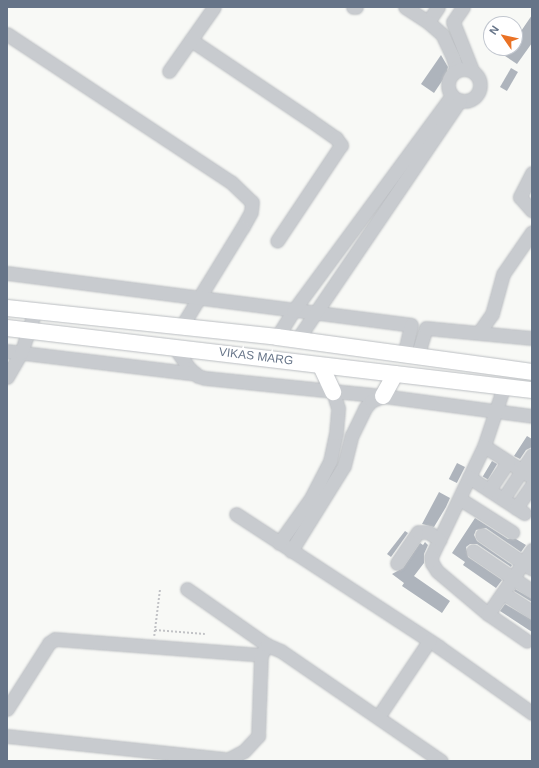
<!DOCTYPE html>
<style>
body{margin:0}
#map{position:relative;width:539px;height:768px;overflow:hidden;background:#f8f9f6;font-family:Helvetica,sans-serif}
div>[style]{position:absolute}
.building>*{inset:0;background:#aeb4bc;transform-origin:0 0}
.path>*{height:1.5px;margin-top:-0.75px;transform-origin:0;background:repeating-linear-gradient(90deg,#c2c3c6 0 2px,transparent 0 4px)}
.roads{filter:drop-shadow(0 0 1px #bbbec2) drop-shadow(0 0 1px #bbbec2)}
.minor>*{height:13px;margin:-6.5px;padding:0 6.5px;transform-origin:6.5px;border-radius:6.5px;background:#c8cbcf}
.minor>.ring{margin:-6.5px;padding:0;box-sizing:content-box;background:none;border:13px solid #c8cbcf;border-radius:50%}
.major>*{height:16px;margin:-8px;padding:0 8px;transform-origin:8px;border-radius:8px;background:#fff}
span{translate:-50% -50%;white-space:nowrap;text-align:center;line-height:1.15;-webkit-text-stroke:4px #fff;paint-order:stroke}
.street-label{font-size:12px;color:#667488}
.frame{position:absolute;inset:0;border:8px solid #667488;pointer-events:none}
.north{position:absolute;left:483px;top:16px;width:40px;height:40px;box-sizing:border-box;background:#fff;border:1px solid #c2c7cf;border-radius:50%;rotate:304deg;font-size:11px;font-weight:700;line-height:16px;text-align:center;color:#667488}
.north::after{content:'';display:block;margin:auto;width:14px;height:18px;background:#ea7225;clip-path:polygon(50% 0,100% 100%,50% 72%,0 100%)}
</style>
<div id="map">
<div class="building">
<div style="clip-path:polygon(532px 15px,532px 43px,517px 64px,505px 56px,510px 48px,515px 48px,515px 40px)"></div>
<div style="clip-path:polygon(441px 55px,448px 67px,446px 75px,434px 93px,421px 84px)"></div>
<div style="left:511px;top:68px;width:8px;height:22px;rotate:30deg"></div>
<div style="clip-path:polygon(527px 436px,532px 439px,532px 447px,526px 450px,520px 459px,514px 456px)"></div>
<div style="left:492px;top:461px;width:6px;height:18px;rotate:31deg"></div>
<div style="left:457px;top:463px;width:9px;height:18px;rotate:27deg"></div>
<div style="clip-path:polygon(439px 492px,450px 498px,446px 507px,434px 527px,422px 524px)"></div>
<div style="clip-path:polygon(475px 518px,508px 539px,516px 539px,526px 545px,521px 552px,486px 528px,476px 530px,474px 535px,477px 541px,512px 565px,511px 567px,477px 544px,470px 544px,466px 547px,468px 557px,502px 580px,496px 588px,463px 565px,465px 562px,452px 553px)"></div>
<div style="clip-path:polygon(405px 531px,408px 533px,391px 557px,387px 554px)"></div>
<div style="clip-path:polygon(425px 542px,428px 545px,424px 554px,424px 563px,414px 576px,450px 601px,442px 613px,402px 586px,404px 583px,392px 574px,403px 568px,420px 543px,423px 545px)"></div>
<div style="clip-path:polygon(515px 589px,532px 599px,532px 602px,514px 591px)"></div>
<div style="clip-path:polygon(505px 604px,532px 620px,532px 632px,500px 611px)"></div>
</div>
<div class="path">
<div style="left:155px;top:630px;width:50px;rotate:4.6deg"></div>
<div style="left:154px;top:636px;width:48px;rotate:-82.9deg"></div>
</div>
<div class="roads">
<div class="minor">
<div style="left:353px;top:7px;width:3px"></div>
<div style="left:405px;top:7px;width:27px;rotate:33deg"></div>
<div style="left:438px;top:7px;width:18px;rotate:124deg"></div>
<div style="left:428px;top:22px;width:18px;rotate:41deg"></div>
<div style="left:442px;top:34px;width:26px;rotate:65deg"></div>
<div style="left:453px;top:58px;width:9px;rotate:72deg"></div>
<div style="left:456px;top:67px;width:6px;rotate:108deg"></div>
<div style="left:463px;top:7px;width:18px;rotate:124deg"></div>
<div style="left:453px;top:22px;width:52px;rotate:68.4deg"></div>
<div style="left:7px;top:34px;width:268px;rotate:33.5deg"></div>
<div style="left:231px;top:182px;width:29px;rotate:44deg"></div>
<div style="left:252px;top:202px;width:10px;rotate:96deg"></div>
<div style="left:251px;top:212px;width:18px;rotate:119deg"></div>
<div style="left:242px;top:228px;width:116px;rotate:121.6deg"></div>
<div style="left:191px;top:40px;width:143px;rotate:33.9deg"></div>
<div style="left:310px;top:120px;width:32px;rotate:35deg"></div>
<div style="left:336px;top:138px;width:9px;rotate:54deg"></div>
<div style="left:341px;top:145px;width:115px;rotate:123.7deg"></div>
<div class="ring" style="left:448px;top:69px;width:19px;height:19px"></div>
<div style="left:169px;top:71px;width:78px;rotate:-54.9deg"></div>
<div style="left:532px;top:173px;width:27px;rotate:117deg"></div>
<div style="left:520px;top:197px;width:18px;rotate:49deg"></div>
<div style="left:7px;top:273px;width:407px;rotate:7.3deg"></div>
<div style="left:411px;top:325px;width:31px;rotate:103deg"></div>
<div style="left:480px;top:331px;width:21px;rotate:-55deg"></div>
<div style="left:492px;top:314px;width:41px;rotate:-74.6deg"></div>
<div style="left:503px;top:274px;width:51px;rotate:-55.4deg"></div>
<div style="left:277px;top:337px;width:31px;rotate:-58deg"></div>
<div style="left:293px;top:311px;width:268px;rotate:-53.6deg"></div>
<div style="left:297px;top:340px;width:290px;rotate:-55.8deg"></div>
<div style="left:175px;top:348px;width:24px;rotate:55deg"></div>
<div style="left:189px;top:368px;width:12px;rotate:42deg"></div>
<div style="left:198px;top:376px;width:7px;rotate:16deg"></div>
<div style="left:205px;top:378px;width:179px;rotate:5.8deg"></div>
<div style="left:383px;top:396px;width:150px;rotate:7.6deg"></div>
<div style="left:7px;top:351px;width:190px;rotate:6.9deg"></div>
<div style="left:417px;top:357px;width:30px;rotate:-73deg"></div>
<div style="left:426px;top:328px;width:106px;rotate:5.4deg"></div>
<div style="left:7px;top:377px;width:28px;rotate:-60deg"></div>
<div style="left:21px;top:353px;width:44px;rotate:-71.6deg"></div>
<div style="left:504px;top:386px;width:63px;rotate:108.4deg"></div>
<div style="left:484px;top:446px;width:123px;rotate:115.5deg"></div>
<div style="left:431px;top:557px;width:6px;rotate:81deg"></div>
<div style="left:432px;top:563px;width:9px;rotate:58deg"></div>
<div style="left:437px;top:571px;width:67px;rotate:40.1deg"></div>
<div style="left:488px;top:614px;width:47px;rotate:34.7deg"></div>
<div style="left:484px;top:446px;width:57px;rotate:32.9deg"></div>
<div style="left:469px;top:477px;width:66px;rotate:33.2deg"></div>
<div style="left:489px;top:490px;width:34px;rotate:-56deg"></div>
<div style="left:460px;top:499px;width:62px;rotate:32.4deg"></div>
<div style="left:503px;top:499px;width:53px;rotate:-56.6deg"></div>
<div style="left:516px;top:508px;width:28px;rotate:-55deg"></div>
<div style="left:236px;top:514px;width:243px;rotate:33.2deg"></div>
<div style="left:439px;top:647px;width:114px;rotate:35.4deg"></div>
<div style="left:482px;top:535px;width:60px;rotate:34.2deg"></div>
<div style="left:279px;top:543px;width:55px;rotate:-54.6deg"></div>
<div style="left:311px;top:498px;width:42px;rotate:-62.8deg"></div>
<div style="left:330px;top:461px;width:29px;rotate:-78deg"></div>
<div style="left:336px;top:433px;width:25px;rotate:-85deg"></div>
<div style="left:338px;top:408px;width:17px;rotate:-107deg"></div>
<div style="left:291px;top:551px;width:100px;rotate:-58.1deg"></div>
<div style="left:344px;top:466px;width:32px;rotate:-76deg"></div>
<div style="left:352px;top:435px;width:30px;rotate:-64deg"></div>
<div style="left:365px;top:408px;width:9px;rotate:-49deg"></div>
<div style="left:371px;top:401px;width:13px;rotate:-23deg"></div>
<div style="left:473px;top:551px;width:71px;rotate:34.1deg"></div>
<div style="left:397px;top:563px;width:37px;rotate:-56deg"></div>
<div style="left:418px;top:532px;width:10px"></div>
<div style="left:428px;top:532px;width:14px;rotate:34deg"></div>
<div style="left:187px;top:589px;width:98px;rotate:35deg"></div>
<div style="left:503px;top:593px;width:35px;rotate:33deg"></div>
<div style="left:488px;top:614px;width:78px;rotate:-55.5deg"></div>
<div style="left:7px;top:709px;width:78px;rotate:-57.5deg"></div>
<div style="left:49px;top:643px;width:7px;rotate:-34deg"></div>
<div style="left:55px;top:639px;width:207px;rotate:4.4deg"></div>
<div style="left:378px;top:717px;width:92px;rotate:-56.1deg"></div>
<div style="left:7px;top:736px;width:221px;rotate:6deg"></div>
<div style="left:225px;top:761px;width:21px;rotate:-28deg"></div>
<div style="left:244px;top:751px;width:21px;rotate:-47deg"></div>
<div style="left:258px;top:736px;width:81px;rotate:-87.9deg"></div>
<div style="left:261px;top:655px;width:12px;rotate:-59deg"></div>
<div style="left:267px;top:645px;width:15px;rotate:23deg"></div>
<div style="left:281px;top:651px;width:194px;rotate:34.5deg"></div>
</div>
<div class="major">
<div style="left:7px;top:308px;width:272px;rotate:6.1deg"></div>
<div style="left:277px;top:337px;width:257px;rotate:7.8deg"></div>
<div style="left:7px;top:328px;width:529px;rotate:6.74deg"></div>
<div style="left:321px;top:366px;width:29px;rotate:65deg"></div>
<div style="left:383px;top:396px;width:25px;rotate:-61deg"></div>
</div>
</div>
<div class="street-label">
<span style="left:256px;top:357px;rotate:7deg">VIKAS MARG</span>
</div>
<div class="frame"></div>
<div class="north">N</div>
</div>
